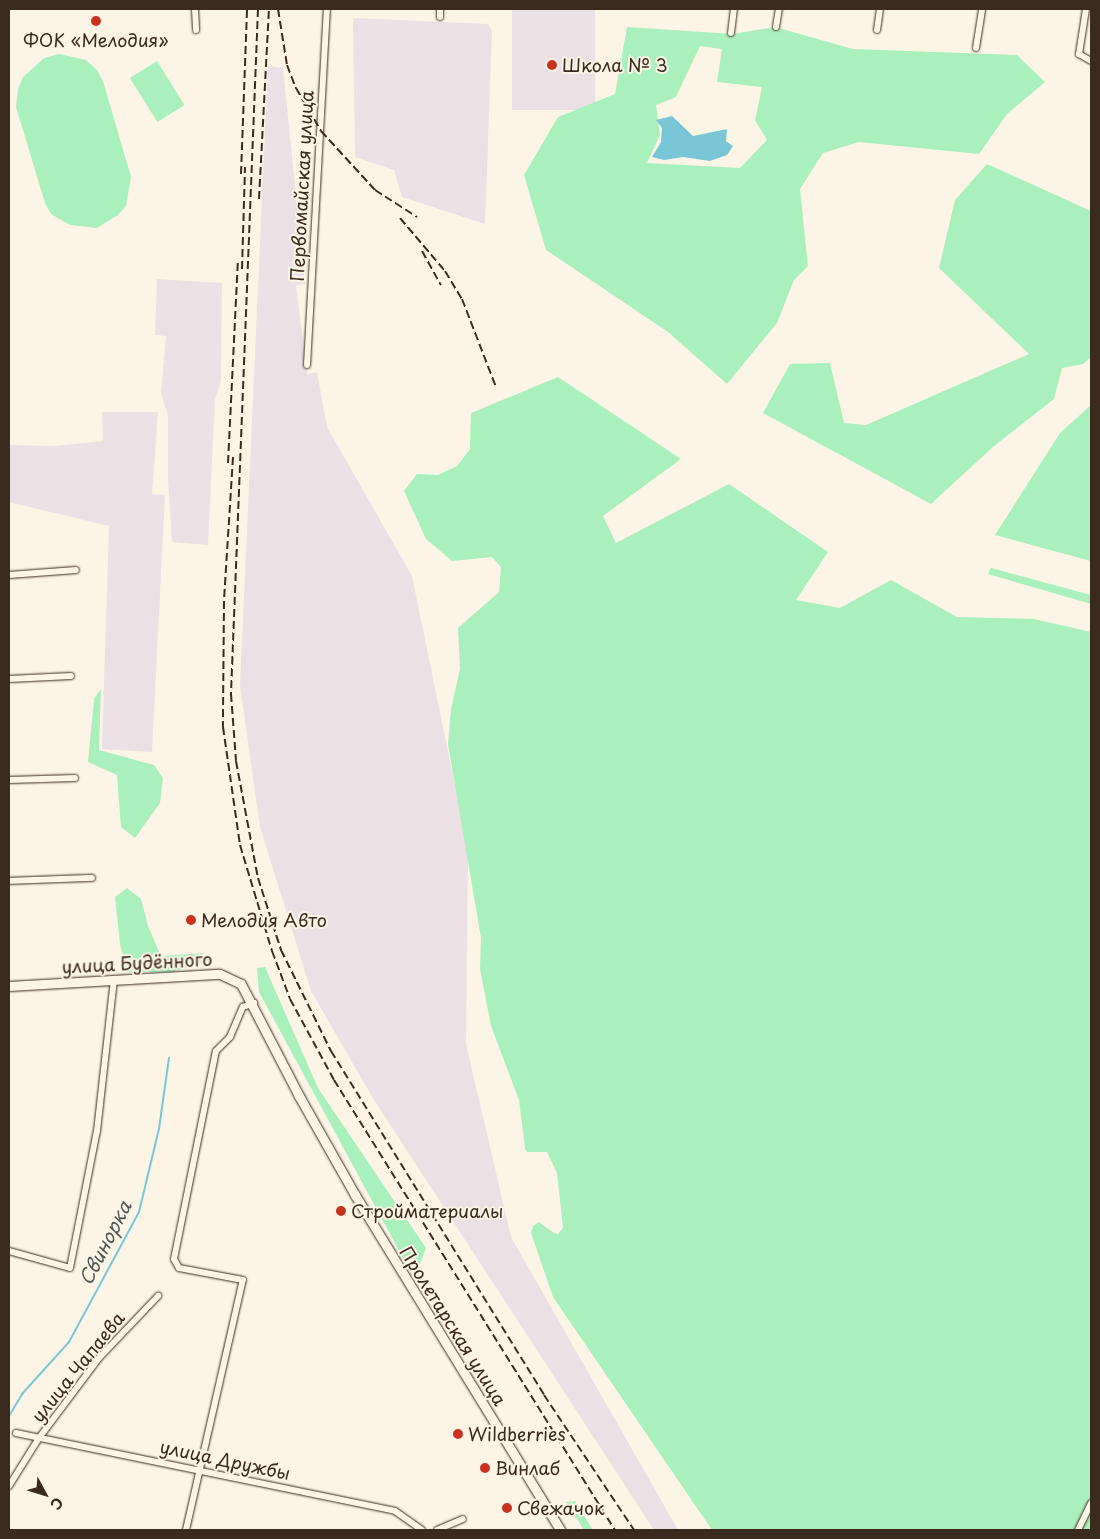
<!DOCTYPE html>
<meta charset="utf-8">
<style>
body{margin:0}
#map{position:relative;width:1100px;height:1539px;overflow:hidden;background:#fcf5e5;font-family:"Playpen Sans",sans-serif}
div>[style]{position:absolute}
.built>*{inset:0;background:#ebe0e3;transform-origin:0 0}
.green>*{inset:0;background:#a9f0bd;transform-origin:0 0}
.water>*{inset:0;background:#79c7d6}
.stream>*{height:2px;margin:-1px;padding:0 1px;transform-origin:1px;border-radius:1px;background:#79c7d6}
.roads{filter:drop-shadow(0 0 1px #3b2a1e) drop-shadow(0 0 1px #3b2a1e)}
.minor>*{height:6px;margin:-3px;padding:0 3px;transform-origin:3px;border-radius:3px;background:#fcf5e5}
.secondary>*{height:9px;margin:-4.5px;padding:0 4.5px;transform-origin:4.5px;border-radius:4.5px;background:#fcf5e5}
.rail>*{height:2px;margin-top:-1px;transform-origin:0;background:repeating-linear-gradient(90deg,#3b2a1e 0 8px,transparent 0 12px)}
.dots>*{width:14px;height:14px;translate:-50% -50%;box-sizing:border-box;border:2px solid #fcf5e5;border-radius:50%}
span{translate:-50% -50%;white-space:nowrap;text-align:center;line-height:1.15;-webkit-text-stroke:4px #fcf5e5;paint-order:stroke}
.poi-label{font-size:18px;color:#3b2a1e}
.left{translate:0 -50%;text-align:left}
.street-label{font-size:18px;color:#3b2a1e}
.water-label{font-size:19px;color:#4e5955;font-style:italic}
.frame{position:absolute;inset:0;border:10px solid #3b2a1e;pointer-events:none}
.north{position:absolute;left:20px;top:1469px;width:50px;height:50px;-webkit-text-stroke:4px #fcf5e5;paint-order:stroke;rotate:129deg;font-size:14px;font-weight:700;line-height:20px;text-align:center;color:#3b2a1e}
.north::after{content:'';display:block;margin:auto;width:18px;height:22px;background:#3b2a1e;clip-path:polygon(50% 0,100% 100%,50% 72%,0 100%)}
</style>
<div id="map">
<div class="built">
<div style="left:512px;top:9px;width:83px;height:101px"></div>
<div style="clip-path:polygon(353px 18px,488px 24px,492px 31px,485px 224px,402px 197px,394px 170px,355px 157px)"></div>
<div style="clip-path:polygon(268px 66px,283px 68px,305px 284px,296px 285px,307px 374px,317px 372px,327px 427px,412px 576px,468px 849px,466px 1044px,511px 1237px,678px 1530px,654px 1530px,374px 1100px,311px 991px,260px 827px,240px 685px)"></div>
<div style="clip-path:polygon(157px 279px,222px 283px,221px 381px,215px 399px,208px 545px,172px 542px,168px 479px,168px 416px,161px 393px,166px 336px,155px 335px)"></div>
<div style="clip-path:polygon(102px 412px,158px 412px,152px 494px,165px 495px,152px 752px,102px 749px,109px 526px,9px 502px,9px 445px,54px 446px,103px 441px)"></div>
</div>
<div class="green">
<div style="clip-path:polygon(evenodd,627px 27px,733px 34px,775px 27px,853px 49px,1017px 55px,1045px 82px,1007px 114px,979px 154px,859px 142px,823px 153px,800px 189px,808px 266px,794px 280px,777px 323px,727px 384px,668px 332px,546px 250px,524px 175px,558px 117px,615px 94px,627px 27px,700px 46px,722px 49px,717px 82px,762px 87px,755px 120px,767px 140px,740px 168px,647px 163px,660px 135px,656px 105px,676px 97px,700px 46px)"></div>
<div style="clip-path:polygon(59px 54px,86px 60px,97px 70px,103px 81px,131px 177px,126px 206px,118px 215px,97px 228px,70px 225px,51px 214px,45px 203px,16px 107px,18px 89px,23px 77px,44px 58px)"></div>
<div style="left:157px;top:61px;width:52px;height:32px;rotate:58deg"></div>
<div style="clip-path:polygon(987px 164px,1091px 211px,1091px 357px,1083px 364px,1062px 368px,1054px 399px,994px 446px,931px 504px,763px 413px,790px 364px,830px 363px,844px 423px,866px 425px,1029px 354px,939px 268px,955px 200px)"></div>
<div style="clip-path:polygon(558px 377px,681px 459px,603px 516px,616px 543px,729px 484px,828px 552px,796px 600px,840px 608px,891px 580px,957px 617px,1034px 619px,1091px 632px,1091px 1530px,712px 1530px,553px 1297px,531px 1233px,533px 1226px,539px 1222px,554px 1233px,558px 1234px,563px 1228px,557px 1173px,547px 1152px,527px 1152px,525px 1149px,519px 1100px,491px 1026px,480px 969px,481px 938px,448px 744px,451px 709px,460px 669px,458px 628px,499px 592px,501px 567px,492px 557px,452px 561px,426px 539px,404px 491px,417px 474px,438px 475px,457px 466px,470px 449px,471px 413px)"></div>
<div style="clip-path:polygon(1091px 405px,1091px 561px,995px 535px,1060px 433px)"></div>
<div style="clip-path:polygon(991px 568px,1091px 595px,1091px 604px,988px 574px)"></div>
<div style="clip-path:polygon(101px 689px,99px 750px,154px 765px,163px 778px,160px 803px,135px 838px,121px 827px,117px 775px,88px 762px,94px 699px)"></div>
<div style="clip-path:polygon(127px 888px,141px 899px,148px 926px,161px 956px,204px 953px,201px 963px,173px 972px,127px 972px,120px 944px,115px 897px)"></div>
<div style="clip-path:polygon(265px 967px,318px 1088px,426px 1248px,420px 1264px,409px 1269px,259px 992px,257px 968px)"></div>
<div style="clip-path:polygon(575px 1501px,593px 1530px,584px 1530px,566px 1502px)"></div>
</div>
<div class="water">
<div style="clip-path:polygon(672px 116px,693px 136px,727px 129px,726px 141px,733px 146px,727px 155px,710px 161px,683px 157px,664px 160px,652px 157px,661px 142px,662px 128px,656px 120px)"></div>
</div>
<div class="stream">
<div style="left:9px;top:1416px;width:26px;rotate:-59deg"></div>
<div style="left:22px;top:1394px;width:70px;rotate:-47.9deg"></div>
<div style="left:69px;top:1342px;width:148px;rotate:-61.7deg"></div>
<div style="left:139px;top:1212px;width:85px;rotate:-76.5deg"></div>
<div style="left:159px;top:1129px;width:72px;rotate:-82deg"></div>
</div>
<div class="roads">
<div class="minor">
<div style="left:195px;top:9px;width:21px;rotate:87deg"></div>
<div style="left:440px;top:9px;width:8px;rotate:90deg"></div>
<div style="left:1086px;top:9px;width:46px;rotate:98.8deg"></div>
<div style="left:1079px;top:54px;width:14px;rotate:30deg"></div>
<div style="left:776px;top:27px;width:18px;rotate:-81deg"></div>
<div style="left:877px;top:30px;width:21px;rotate:-82deg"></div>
<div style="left:731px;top:33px;width:24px;rotate:-83deg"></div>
<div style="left:976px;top:48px;width:39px;rotate:-81deg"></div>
<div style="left:307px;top:365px;width:357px;rotate:-86.8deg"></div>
<div style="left:9px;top:575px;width:67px;rotate:-4.3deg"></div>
<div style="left:9px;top:679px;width:62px;rotate:-2.8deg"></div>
<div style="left:9px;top:780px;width:66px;rotate:-1.7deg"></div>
<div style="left:9px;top:881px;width:83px;rotate:-2.1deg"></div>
<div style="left:9px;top:1251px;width:63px;rotate:15.6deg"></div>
<div style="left:70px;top:1268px;width:140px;rotate:-78.9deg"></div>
<div style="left:97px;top:1131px;width:152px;rotate:-83.6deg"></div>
<div style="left:16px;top:1433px;width:387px;rotate:11.6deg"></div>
<div style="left:395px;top:1511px;width:33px;rotate:35deg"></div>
<div style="left:9px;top:1486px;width:57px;rotate:-58deg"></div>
<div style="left:39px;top:1438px;width:100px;rotate:-53.1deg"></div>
<div style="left:99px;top:1358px;width:86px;rotate:-46.4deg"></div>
<div style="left:186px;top:1530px;width:256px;rotate:-77.2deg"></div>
<div style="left:243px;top:1280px;width:65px;rotate:-169.4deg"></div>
<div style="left:179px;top:1268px;width:10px;rotate:-119deg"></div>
<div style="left:174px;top:1259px;width:212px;rotate:-78.6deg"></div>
<div style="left:216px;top:1051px;width:20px;rotate:-45deg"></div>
<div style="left:230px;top:1037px;width:33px;rotate:-67deg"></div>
<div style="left:243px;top:1007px;width:12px;rotate:-20deg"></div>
<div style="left:437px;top:1530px;width:28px;rotate:-23deg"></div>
<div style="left:1078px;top:1530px;width:30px;rotate:-64deg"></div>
</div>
<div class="secondary">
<div style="left:9px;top:986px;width:211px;rotate:-3.3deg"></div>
<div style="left:220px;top:974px;width:23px;rotate:25deg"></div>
<div style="left:241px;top:984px;width:126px;rotate:62.6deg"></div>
<div style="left:299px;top:1096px;width:114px;rotate:60.5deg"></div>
<div style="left:355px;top:1195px;width:393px;rotate:58.5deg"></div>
</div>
</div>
<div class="rail">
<div style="left:258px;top:9px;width:686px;rotate:92.26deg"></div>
<div style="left:231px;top:694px;width:67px;rotate:85.7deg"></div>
<div style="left:236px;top:761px;width:119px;rotate:79.4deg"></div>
<div style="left:258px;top:878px;width:76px;rotate:72.3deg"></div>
<div style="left:281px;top:950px;width:113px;rotate:63.7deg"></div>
<div style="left:331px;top:1051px;width:405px;rotate:58.2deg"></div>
<div style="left:544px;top:1395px;width:162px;rotate:56.3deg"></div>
<div style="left:278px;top:9px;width:57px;rotate:80.9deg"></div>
<div style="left:287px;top:65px;width:25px;rotate:69deg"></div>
<div style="left:296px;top:88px;width:50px;rotate:59.8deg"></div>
<div style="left:321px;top:131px;width:80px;rotate:47.5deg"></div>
<div style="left:375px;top:190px;width:50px;rotate:32.7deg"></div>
<div style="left:241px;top:174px;width:165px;rotate:-87.9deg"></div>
<div style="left:259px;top:199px;width:190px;rotate:-87deg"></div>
<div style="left:400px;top:218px;width:70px;rotate:49.7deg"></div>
<div style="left:445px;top:271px;width:33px;rotate:59deg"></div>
<div style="left:462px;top:299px;width:94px;rotate:68.9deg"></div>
<div style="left:422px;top:251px;width:39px;rotate:61deg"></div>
<div style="left:242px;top:269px;width:102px;rotate:-88.3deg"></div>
<div style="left:233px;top:457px;width:144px;rotate:93.6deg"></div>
<div style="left:224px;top:601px;width:126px;rotate:90.5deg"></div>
<div style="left:223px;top:727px;width:119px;rotate:81.8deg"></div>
<div style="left:240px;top:845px;width:111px;rotate:73.2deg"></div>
<div style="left:272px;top:951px;width:51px;rotate:69.4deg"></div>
<div style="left:290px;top:999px;width:92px;rotate:61.5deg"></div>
<div style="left:334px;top:1080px;width:531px;rotate:58.02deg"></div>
<div style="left:228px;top:463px;width:202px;rotate:-87.2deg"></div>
</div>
<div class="dots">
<div style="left:96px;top:21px;background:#c8321e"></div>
<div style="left:552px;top:65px;background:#c8321e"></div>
<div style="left:191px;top:920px;background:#c8321e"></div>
<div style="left:341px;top:1211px;background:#c8321e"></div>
<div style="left:458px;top:1434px;background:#c8321e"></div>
<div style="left:485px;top:1468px;background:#c8321e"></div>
<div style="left:507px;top:1508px;background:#c8321e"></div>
</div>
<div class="poi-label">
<span style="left:96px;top:40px">ФОК «Мелодия»</span>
<span class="left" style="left:562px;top:65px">Школа № 3</span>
<span class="left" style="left:201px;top:920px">Мелодия Авто</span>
<span class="left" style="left:351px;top:1211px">Стройматериалы</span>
<span class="left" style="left:468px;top:1434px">Wildberries</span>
<span class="left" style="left:495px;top:1468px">Винлаб</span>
<span class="left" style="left:517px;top:1508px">Свежачок</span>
</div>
<div class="street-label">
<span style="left:302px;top:186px;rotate:-87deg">Первомайская улица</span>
<span style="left:137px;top:963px;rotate:-3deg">улица Будённого</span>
<span style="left:453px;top:1326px;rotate:58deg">Пролетарская улица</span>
<span style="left:78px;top:1367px;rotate:-51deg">улица Чапаева</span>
<span style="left:225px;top:1460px;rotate:12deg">улица Дружбы</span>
</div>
<div class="water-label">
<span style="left:105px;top:1243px;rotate:-63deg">Свинорка</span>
</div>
<div class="frame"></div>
<div class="north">С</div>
</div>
